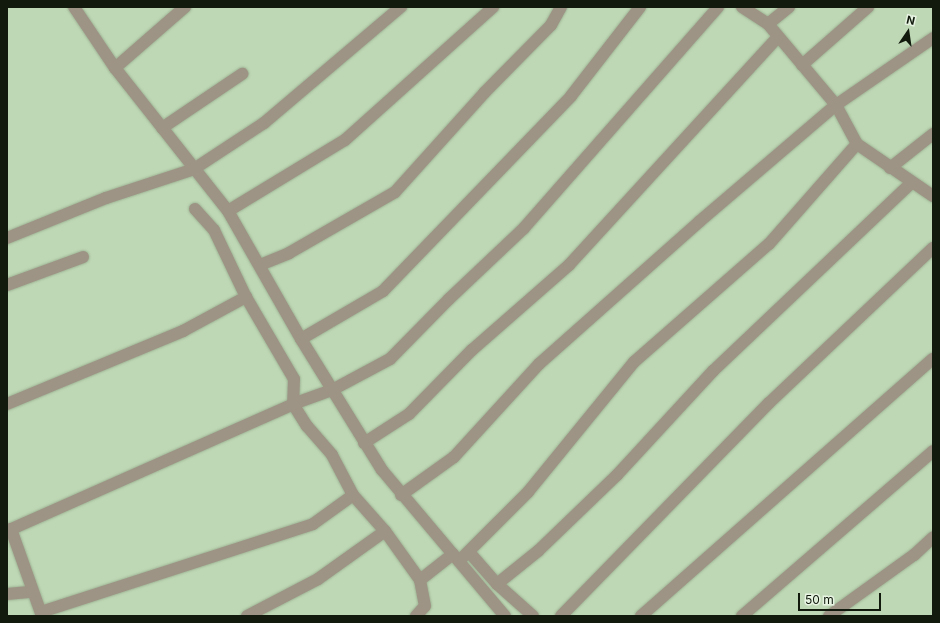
<!DOCTYPE html>
<style>
body{margin:0}
#map{position:relative;width:940px;height:623px;overflow:hidden;background:#bed7b4;font-family:Inter,sans-serif}
div>[style]{position:absolute}
.roads{filter:drop-shadow(0 0 1px #9fb596) drop-shadow(0 0 1px #9fb596)}
.minor>*{height:12px;margin:-6px;padding:0 6px;transform-origin:6px;border-radius:6px;background:#9e9485}
span{translate:-50% -50%;white-space:nowrap;text-align:center;line-height:1.15;-webkit-text-stroke:3px #e7f4e2;paint-order:stroke}
.frame{position:absolute;inset:0;border:8px solid #111a0d;pointer-events:none}
.north{position:absolute;left:888px;top:12px;width:40px;height:40px;-webkit-text-stroke:3px #e7f4e2;paint-order:stroke;rotate:13deg;font-size:11px;font-weight:700;line-height:16px;text-align:center;color:#111a0d}
.north::after{content:'';display:block;margin:auto;width:14px;height:18px;background:#111a0d;clip-path:polygon(50% 0,100% 100%,50% 72%,0 100%)}
.scale{position:absolute;left:798px;top:593px;width:83px;height:18px;box-sizing:border-box;border:2px solid #111a0d;border-top:0;padding-left:5px;font-size:12px;line-height:14px;white-space:nowrap;color:#111a0d;-webkit-text-stroke:3px #e7f4e2;paint-order:stroke}
</style>
<div id="map">
<div class="roads">
<div class="minor">
<div style="left:74px;top:7px;width:73px;rotate:56.1deg"></div>
<div style="left:115px;top:68px;width:182px;rotate:51.7deg"></div>
<div style="left:228px;top:211px;width:147px;rotate:60.3deg"></div>
<div style="left:301px;top:339px;width:154px;rotate:58.3deg"></div>
<div style="left:382px;top:470px;width:191px;rotate:49.9deg"></div>
<div style="left:742px;top:7px;width:31px;rotate:33deg"></div>
<div style="left:768px;top:24px;width:106px;rotate:50deg"></div>
<div style="left:836px;top:105px;width:44px;rotate:61.7deg"></div>
<div style="left:857px;top:144px;width:92px;rotate:34.4deg"></div>
<div style="left:768px;top:24px;width:27px;rotate:-39deg"></div>
<div style="left:802px;top:65px;width:88px;rotate:-41.3deg"></div>
<div style="left:115px;top:68px;width:93px;rotate:-41.1deg"></div>
<div style="left:162px;top:128px;width:97px;rotate:-34deg"></div>
<div style="left:890px;top:168px;width:55px;rotate:-38.3deg"></div>
<div style="left:195px;top:209px;width:28px;rotate:48deg"></div>
<div style="left:214px;top:230px;width:74px;rotate:64.5deg"></div>
<div style="left:246px;top:297px;width:95px;rotate:59.7deg"></div>
<div style="left:294px;top:379px;width:25px;rotate:92deg"></div>
<div style="left:293px;top:404px;width:26px;rotate:58deg"></div>
<div style="left:307px;top:426px;width:38px;rotate:49deg"></div>
<div style="left:332px;top:455px;width:45px;rotate:62.3deg"></div>
<div style="left:353px;top:495px;width:48px;rotate:48.4deg"></div>
<div style="left:385px;top:531px;width:60px;rotate:54.5deg"></div>
<div style="left:228px;top:211px;width:137px;rotate:-31.3deg"></div>
<div style="left:345px;top:140px;width:199px;rotate:-41.9deg"></div>
<div style="left:7px;top:238px;width:107px;rotate:-22deg"></div>
<div style="left:106px;top:198px;width:93px;rotate:-18.2deg"></div>
<div style="left:194px;top:169px;width:84px;rotate:-33.3deg"></div>
<div style="left:264px;top:123px;width:180px;rotate:-40.3deg"></div>
<div style="left:260px;top:265px;width:31px;rotate:-22deg"></div>
<div style="left:289px;top:253px;width:122px;rotate:-29.9deg"></div>
<div style="left:395px;top:192px;width:133px;rotate:-48deg"></div>
<div style="left:484px;top:93px;width:95px;rotate:-45.4deg"></div>
<div style="left:551px;top:25px;width:21px;rotate:-61deg"></div>
<div style="left:7px;top:285px;width:81px;rotate:-20.2deg"></div>
<div style="left:301px;top:339px;width:95px;rotate:-30.3deg"></div>
<div style="left:383px;top:291px;width:271px;rotate:-46deg"></div>
<div style="left:571px;top:96px;width:113px;rotate:-52.2deg"></div>
<div style="left:7px;top:404px;width:191px;rotate:-22.5deg"></div>
<div style="left:183px;top:331px;width:72px;rotate:-28.4deg"></div>
<div style="left:364px;top:443px;width:54px;rotate:-32.8deg"></div>
<div style="left:409px;top:414px;width:90px;rotate:-45.5deg"></div>
<div style="left:472px;top:350px;width:129px;rotate:-41.2deg"></div>
<div style="left:569px;top:265px;width:308px;rotate:-47.5deg"></div>
<div style="left:401px;top:495px;width:65px;rotate:-35.6deg"></div>
<div style="left:454px;top:457px;width:126px;rotate:-47.6deg"></div>
<div style="left:539px;top:364px;width:215px;rotate:-41.6deg"></div>
<div style="left:700px;top:221px;width:179px;rotate:-40.5deg"></div>
<div style="left:836px;top:105px;width:118px;rotate:-34.6deg"></div>
<div style="left:11px;top:529px;width:92px;rotate:70.4deg"></div>
<div style="left:7px;top:531px;width:313px;rotate:-23.9deg"></div>
<div style="left:293px;top:404px;width:41px;rotate:-19.7deg"></div>
<div style="left:332px;top:390px;width:66px;rotate:-28.1deg"></div>
<div style="left:390px;top:359px;width:84px;rotate:-45.5deg"></div>
<div style="left:449px;top:299px;width:103px;rotate:-43.4deg"></div>
<div style="left:524px;top:228px;width:294px;rotate:-48.7deg"></div>
<div style="left:469px;top:552px;width:43px;rotate:48.8deg"></div>
<div style="left:497px;top:584px;width:48px;rotate:41.6deg"></div>
<div style="left:459px;top:561px;width:98px;rotate:-45deg"></div>
<div style="left:528px;top:492px;width:168px;rotate:-50.8deg"></div>
<div style="left:634px;top:362px;width:179px;rotate:-41.2deg"></div>
<div style="left:769px;top:244px;width:133px;rotate:-48.7deg"></div>
<div style="left:497px;top:584px;width:53px;rotate:-38.8deg"></div>
<div style="left:538px;top:551px;width:110px;rotate:-43.9deg"></div>
<div style="left:617px;top:475px;width:142px;rotate:-47.3deg"></div>
<div style="left:713px;top:371px;width:273px;rotate:-43.5deg"></div>
<div style="left:7px;top:594px;width:25px;rotate:-5deg"></div>
<div style="left:41px;top:612px;width:286px;rotate:-17.9deg"></div>
<div style="left:313px;top:524px;width:49px;rotate:-35.9deg"></div>
<div style="left:247px;top:616px;width:80px;rotate:-27.5deg"></div>
<div style="left:318px;top:579px;width:82px;rotate:-35.6deg"></div>
<div style="left:416px;top:616px;width:13px;rotate:-48deg"></div>
<div style="left:425px;top:606px;width:26px;rotate:-101deg"></div>
<div style="left:420px;top:580px;width:42px;rotate:-38.2deg"></div>
<div style="left:561px;top:616px;width:298px;rotate:-45.7deg"></div>
<div style="left:769px;top:403px;width:226px;rotate:-43.4deg"></div>
<div style="left:641px;top:616px;width:389px;rotate:-41.4deg"></div>
<div style="left:742px;top:616px;width:252px;rotate:-40.8deg"></div>
<div style="left:829px;top:616px;width:105px;rotate:-35.7deg"></div>
<div style="left:914px;top:555px;width:26px;rotate:-43deg"></div>
</div>
</div>
<div class="frame"></div>
<div class="north">N</div>
<div class="scale">50 m</div>
</div>
